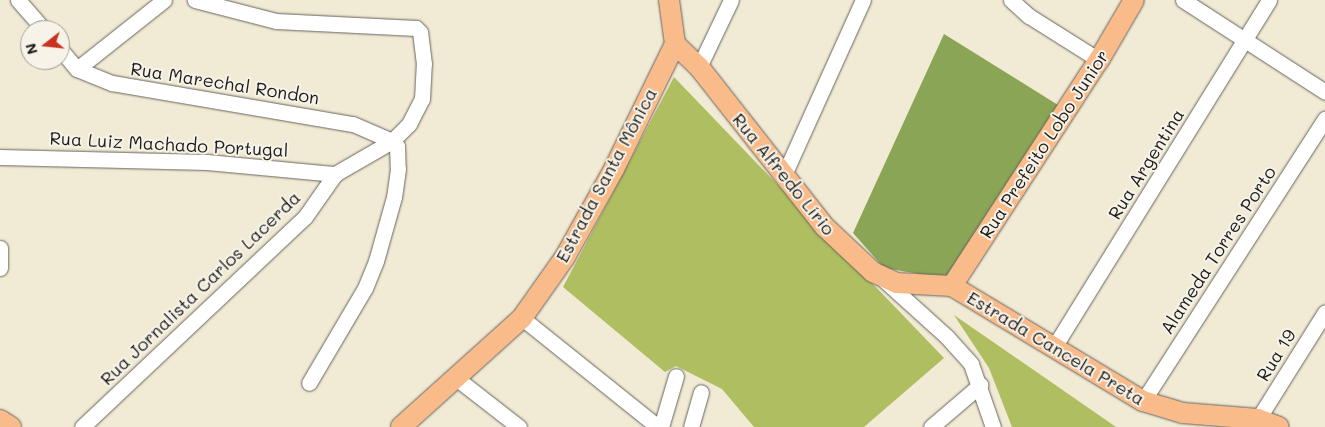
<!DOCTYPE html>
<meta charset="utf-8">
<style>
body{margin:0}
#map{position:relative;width:1325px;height:427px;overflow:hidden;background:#f1ead4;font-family:Mali,sans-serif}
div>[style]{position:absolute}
.green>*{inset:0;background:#afbe60}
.forest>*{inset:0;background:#8ba556}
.roads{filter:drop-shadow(0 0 1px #67645c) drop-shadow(0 0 1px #67645c)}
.minor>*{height:15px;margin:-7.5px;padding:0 7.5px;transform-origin:7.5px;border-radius:7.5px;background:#fff}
.major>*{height:20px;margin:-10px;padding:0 10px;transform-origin:10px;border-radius:10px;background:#fabb8b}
span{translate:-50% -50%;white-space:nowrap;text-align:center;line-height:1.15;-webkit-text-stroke:4px #f7f3e8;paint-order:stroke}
.street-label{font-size:18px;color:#1c1c1c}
.north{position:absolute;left:20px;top:20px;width:50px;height:50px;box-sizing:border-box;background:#f7f3e8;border:1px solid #9f9d96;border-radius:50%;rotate:254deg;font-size:14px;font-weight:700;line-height:20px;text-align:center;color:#1c1c1c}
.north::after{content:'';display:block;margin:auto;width:18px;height:22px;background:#c8321e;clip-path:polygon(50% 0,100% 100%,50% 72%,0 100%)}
</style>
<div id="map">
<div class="green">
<div style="clip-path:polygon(674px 77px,944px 358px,864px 427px,754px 427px,722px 389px,676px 366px,665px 372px,563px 287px)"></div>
<div style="clip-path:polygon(954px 315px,1116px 427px,1012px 427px,989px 368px)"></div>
</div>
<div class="forest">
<div style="clip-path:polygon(944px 34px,1058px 105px,949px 279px,884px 268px,853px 233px)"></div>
</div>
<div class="roads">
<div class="minor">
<div style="left:18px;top:0;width:40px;rotate:49deg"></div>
<div style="left:1011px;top:0;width:24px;rotate:42deg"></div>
<div style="left:1029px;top:16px;width:83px;rotate:32.2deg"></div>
<div style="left:1183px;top:0;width:169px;rotate:32.9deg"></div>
<div style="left:60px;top:49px;width:26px;rotate:50deg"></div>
<div style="left:77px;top:69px;width:38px;rotate:22deg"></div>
<div style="left:112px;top:83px;width:244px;rotate:9.7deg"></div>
<div style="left:353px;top:124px;width:43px;rotate:23.6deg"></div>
<div style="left:392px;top:141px;width:7px;rotate:45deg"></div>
<div style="left:397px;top:146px;width:23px;rotate:88deg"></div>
<div style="left:398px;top:169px;width:28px;rotate:98deg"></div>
<div style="left:394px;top:197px;width:66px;rotate:105.7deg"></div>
<div style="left:376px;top:261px;width:29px;rotate:112deg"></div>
<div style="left:365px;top:288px;width:110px;rotate:120.5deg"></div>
<div style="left:699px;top:67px;width:74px;rotate:-64.5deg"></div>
<div style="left:77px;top:69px;width:111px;rotate:-38.4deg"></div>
<div style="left:0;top:157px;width:207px;rotate:1.4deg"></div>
<div style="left:207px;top:162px;width:129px;rotate:5.4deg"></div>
<div style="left:783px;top:177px;width:194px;rotate:-65.7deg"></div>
<div style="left:0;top:248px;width:20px;rotate:90deg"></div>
<div style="left:884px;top:280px;width:85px;rotate:42.1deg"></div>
<div style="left:947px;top:337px;width:36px;rotate:48deg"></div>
<div style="left:971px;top:364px;width:67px;rotate:70.8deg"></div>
<div style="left:522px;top:318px;width:174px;rotate:38.7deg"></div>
<div style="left:1054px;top:347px;width:408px;rotate:-58.2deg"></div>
<div style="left:456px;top:378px;width:80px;rotate:37.9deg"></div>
<div style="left:1143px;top:401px;width:336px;rotate:-57.2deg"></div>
<div style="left:1258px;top:419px;width:126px;rotate:-57.9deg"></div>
<div style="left:82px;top:427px;width:306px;rotate:-43.3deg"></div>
<div style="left:305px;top:217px;width:52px;rotate:-55.1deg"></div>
<div style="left:335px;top:174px;width:66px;rotate:-30.1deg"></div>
<div style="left:392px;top:141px;width:24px;rotate:-45deg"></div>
<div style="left:409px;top:124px;width:28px;rotate:-63deg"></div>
<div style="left:422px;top:99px;width:35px;rotate:-87deg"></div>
<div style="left:424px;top:64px;width:32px;rotate:-97deg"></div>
<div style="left:420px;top:32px;width:6px;rotate:-135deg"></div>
<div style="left:416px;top:28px;width:140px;rotate:-177.1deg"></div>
<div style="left:276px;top:21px;width:84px;rotate:-165.5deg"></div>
<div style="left:661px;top:427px;width:53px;rotate:-73.6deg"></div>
<div style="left:691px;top:427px;width:36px;rotate:-74deg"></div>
<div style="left:931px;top:427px;width:65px;rotate:-40.6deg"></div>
</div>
<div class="major">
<div style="left:669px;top:0;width:44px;rotate:82.2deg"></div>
<div style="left:675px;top:44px;width:33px;rotate:44deg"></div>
<div style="left:699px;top:67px;width:204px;rotate:51.8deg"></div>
<div style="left:825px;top:227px;width:66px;rotate:43.2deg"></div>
<div style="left:873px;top:272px;width:26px;rotate:25deg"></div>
<div style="left:897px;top:283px;width:55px;rotate:3.1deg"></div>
<div style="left:952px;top:286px;width:223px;rotate:31.1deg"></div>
<div style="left:1143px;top:401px;width:42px;rotate:16.7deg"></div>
<div style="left:1183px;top:413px;width:75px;rotate:4.6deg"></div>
<div style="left:1258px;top:419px;width:22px;rotate:21deg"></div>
<div style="left:952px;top:286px;width:270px;rotate:-57deg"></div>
<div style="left:1099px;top:60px;width:69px;rotate:-59.7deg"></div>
<div style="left:0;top:420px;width:13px;rotate:32deg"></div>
<div style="left:401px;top:427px;width:163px;rotate:-42deg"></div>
<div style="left:522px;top:318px;width:75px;rotate:-54.8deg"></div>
<div style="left:565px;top:257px;width:101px;rotate:-60.9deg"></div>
<div style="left:614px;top:169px;width:139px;rotate:-64deg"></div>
</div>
</div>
<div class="street-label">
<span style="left:225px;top:83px;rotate:9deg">Rua Marechal Rondon</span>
<span style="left:169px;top:144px;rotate:3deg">Rua Luiz Machado Portugal</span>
<span style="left:1044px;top:144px;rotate:-57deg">Rua Prefeito Lobo Junior</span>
<span style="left:1146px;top:164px;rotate:-58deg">Rua Argentina</span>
<span style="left:784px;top:174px;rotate:51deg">Rua Alfredo Lírio</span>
<span style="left:606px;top:175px;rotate:-62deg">Estrada Santa Mônica</span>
<span style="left:1218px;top:250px;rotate:-57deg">Alameda Torres Porto</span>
<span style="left:200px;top:288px;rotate:-44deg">Rua Jornalista Carlos Lacerda</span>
<span style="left:1056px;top:348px;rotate:31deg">Estrada Cancela Preta</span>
<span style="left:1276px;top:355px;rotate:-58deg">Rua 19</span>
</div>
<div class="north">N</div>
</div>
